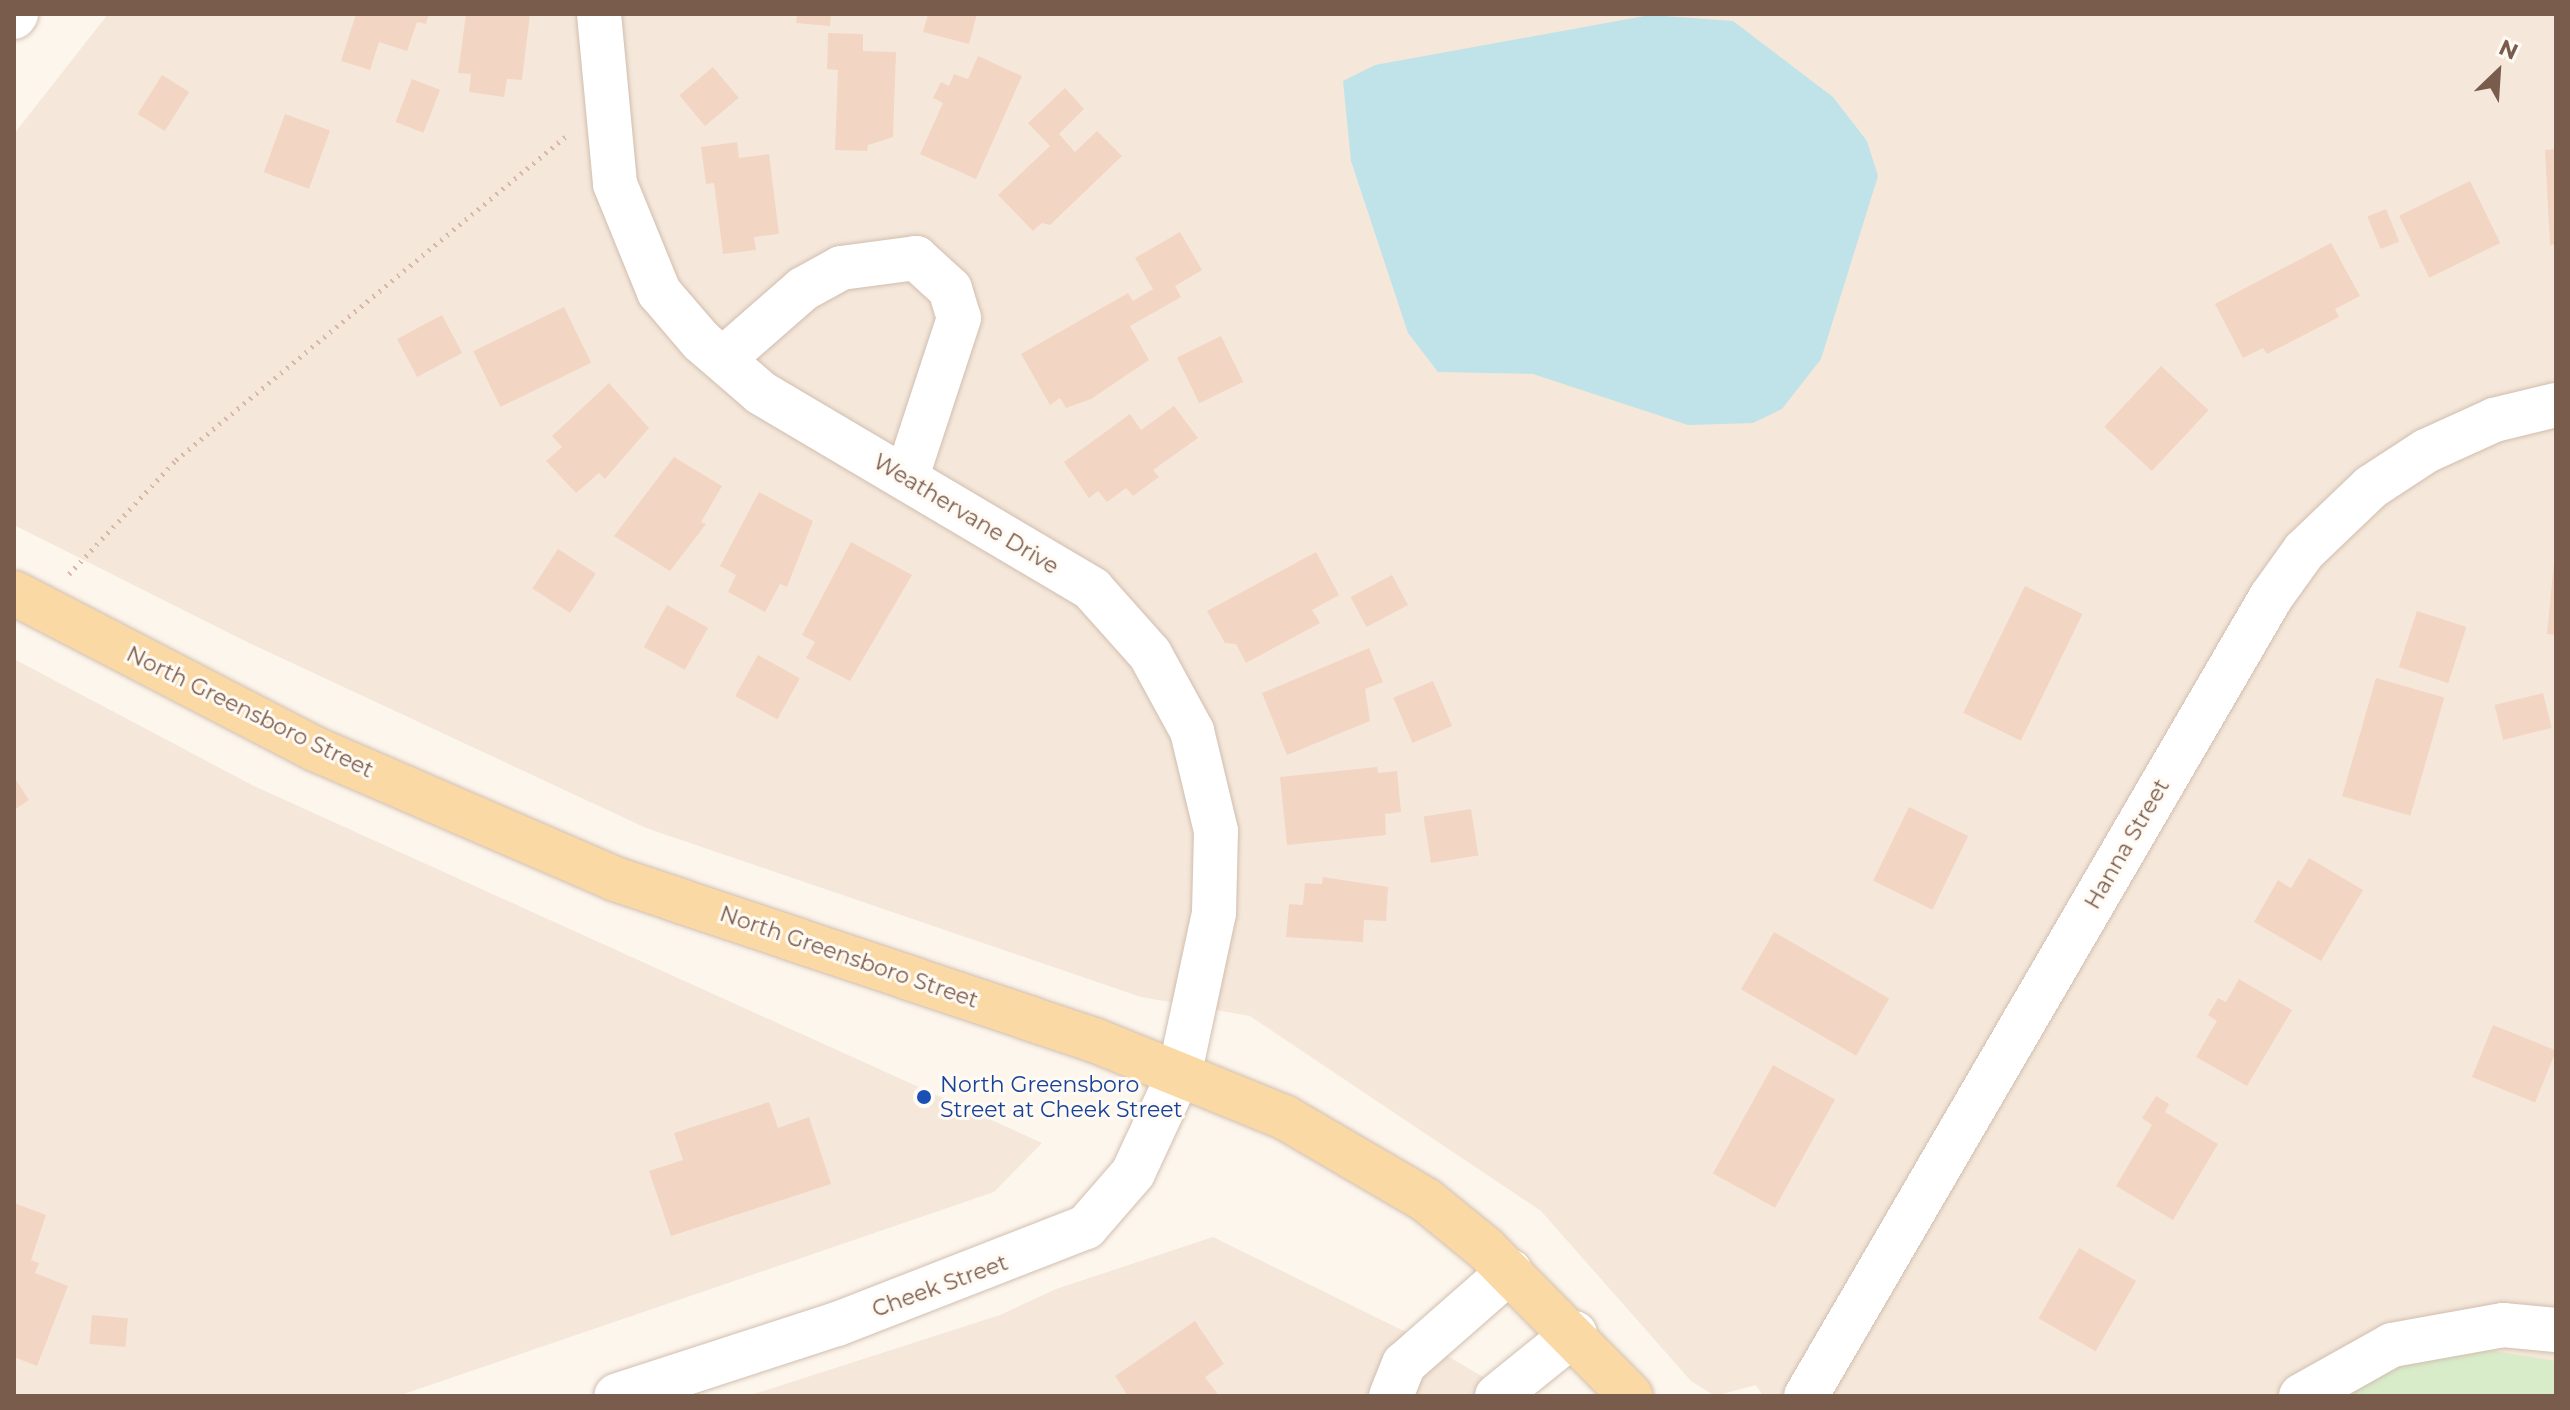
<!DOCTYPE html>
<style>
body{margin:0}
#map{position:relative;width:2570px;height:1410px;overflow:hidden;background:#fdf6ec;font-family:Montserrat,sans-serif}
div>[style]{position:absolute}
.residential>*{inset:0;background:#f5e8da}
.green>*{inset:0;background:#d8ecc9}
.water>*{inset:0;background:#bfe3e8}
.building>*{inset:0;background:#f3d5c3;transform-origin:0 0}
.path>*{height:5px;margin-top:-2.5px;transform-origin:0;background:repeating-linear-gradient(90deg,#d9b8a5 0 2px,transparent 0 8px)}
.roads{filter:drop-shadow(0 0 2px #d1beb0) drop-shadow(0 0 2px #d1beb0)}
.minor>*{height:44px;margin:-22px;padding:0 22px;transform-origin:22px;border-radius:22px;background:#fff}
.major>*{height:44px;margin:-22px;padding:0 22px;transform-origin:22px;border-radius:22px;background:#fbd9a5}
.dots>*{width:22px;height:22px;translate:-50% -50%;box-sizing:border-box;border:4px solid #fffaf3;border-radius:50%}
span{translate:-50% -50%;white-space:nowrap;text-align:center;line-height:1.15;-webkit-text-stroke:6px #fffaf3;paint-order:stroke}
.street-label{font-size:22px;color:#7a5c4d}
.transit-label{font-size:22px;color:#164399}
.left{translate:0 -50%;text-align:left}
.frame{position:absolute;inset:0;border:16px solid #7a5c4d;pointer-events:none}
.north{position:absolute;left:2458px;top:32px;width:80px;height:80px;-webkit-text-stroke:6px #fffaf3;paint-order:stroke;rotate:25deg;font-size:22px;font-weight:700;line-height:32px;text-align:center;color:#7a5c4d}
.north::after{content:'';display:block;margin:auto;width:28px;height:36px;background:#7a5c4d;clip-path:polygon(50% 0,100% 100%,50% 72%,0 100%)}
</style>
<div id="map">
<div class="residential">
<div style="clip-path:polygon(108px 14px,2556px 14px,2556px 1396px,1763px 1396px,1756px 1385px,1715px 1396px,1691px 1381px,1541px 1211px,1250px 1016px,1141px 997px,646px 828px,245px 641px,14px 525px,14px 134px)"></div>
<div style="clip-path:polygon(14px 659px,252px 785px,1042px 1143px,994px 1192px,398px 1396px,14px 1396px)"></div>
<div style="clip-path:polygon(1213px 1237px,1414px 1336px,1515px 1396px,748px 1396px,1000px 1315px,1056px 1289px)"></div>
</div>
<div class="green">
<div style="clip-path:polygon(2424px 1340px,2556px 1361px,2556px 1396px,2334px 1396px)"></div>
</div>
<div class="water">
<div style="clip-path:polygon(1650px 15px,1733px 21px,1833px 97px,1867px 141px,1878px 176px,1821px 359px,1782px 409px,1753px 423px,1688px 425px,1533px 374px,1438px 372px,1408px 333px,1351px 161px,1343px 81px,1375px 65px)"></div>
</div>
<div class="building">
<div style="clip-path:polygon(356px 14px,429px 14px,426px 24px,417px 22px,407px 51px,379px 42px,370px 70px,341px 61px)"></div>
<div style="clip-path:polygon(466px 14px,530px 14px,522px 80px,507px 79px,504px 97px,469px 92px,471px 74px,458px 73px)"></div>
<div style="clip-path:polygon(797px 14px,831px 14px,830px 26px,796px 23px)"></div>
<div style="clip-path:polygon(928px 14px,977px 14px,969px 44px,923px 32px)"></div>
<div style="clip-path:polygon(828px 33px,863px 34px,863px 51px,896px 52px,893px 137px,868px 145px,867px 151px,835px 150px,838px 70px,827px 69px)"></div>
<div style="clip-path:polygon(978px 56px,1022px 76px,976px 179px,920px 154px,943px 103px,933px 98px,941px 82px,949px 86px,954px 74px,968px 79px)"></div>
<div style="left:713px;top:67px;width:40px;height:44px;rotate:50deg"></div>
<div style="left:162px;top:75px;width:32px;height:46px;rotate:32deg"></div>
<div style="left:412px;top:79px;width:30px;height:46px;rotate:21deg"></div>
<div style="clip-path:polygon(1065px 88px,1084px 109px,1059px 134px,1075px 152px,1097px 131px,1122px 156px,1050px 225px,1042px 223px,1033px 231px,998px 195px,1050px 146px,1028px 123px)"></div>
<div style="left:285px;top:114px;width:48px;height:62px;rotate:20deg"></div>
<div style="clip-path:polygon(737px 142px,739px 158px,769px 154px,779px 234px,754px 237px,756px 250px,723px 254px,714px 183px,706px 184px,701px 147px)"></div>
<div style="clip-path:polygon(2556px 149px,2556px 244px,2550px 245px,2545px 150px)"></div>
<div style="left:2470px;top:181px;width:69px;height:79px;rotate:64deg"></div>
<div style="left:2386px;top:209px;width:35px;height:20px;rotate:68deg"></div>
<div style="clip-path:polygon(1180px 232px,1202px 270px,1175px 286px,1181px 297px,1130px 326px,1149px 360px,1091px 399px,1066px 408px,1060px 398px,1050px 405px,1021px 354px,1128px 293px,1133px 301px,1153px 289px,1135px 258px)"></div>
<div style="clip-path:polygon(2331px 243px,2360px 296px,2335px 309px,2339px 317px,2267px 354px,2263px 348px,2243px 358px,2215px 304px)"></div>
<div style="left:564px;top:307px;width:62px;height:101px;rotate:64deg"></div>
<div style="left:442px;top:315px;width:43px;height:51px;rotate:62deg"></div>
<div style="left:1221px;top:336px;width:51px;height:49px;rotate:64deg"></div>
<div style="left:2161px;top:366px;width:65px;height:83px;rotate:43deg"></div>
<div style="clip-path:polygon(609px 383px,649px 428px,605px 479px,599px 473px,576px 493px,546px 461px,562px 447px,552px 436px)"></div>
<div style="clip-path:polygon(1174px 406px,1198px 438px,1153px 470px,1159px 477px,1133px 496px,1126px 488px,1107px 502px,1098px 491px,1089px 498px,1064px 462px,1130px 414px,1141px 430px)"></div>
<div style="clip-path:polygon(674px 457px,722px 486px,701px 522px,706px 524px,670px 571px,614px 536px)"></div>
<div style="clip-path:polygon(759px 492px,813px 521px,787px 587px,780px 584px,765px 612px,728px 592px,736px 575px,720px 566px)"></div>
<div style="clip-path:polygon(851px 542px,912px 575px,850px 681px,806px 658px,815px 642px,802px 635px)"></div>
<div style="left:558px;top:549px;width:45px;height:47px;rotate:33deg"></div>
<div style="clip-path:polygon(1316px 552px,1339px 595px,1312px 610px,1320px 623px,1246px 663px,1236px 644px,1225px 643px,1207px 611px)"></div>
<div style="clip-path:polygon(2554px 562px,2556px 563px,2556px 635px,2547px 634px)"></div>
<div style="left:1392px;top:575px;width:34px;height:47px;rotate:62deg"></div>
<div style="left:2025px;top:586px;width:64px;height:141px;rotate:26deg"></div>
<div style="left:667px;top:605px;width:47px;height:48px;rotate:29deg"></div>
<div style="left:2417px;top:611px;width:52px;height:59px;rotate:18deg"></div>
<div style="clip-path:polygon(1369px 648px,1383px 682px,1365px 689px,1370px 721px,1287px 755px,1262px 693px)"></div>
<div style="left:758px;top:655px;width:48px;height:47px;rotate:29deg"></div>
<div style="left:2376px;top:678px;width:71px;height:123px;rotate:16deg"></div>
<div style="left:1433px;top:681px;width:49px;height:43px;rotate:67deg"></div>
<div style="left:2543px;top:693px;width:36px;height:50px;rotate:76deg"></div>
<div style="clip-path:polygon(1377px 767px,1378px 773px,1397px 771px,1401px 812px,1385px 814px,1386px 835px,1287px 845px,1280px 777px)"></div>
<div style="clip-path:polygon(14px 777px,29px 800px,14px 810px)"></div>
<div style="left:1909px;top:807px;width:66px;height:82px;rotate:26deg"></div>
<div style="left:1471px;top:809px;width:47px;height:48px;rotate:81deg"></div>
<div style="clip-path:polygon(2309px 858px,2363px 890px,2321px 961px,2254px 922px,2278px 880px,2291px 888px)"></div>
<div style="clip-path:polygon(1323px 877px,1388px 887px,1386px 921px,1364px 920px,1363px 942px,1286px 937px,1289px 904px,1303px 905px,1305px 883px,1322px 884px)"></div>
<div style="left:1774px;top:932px;width:133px;height:66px;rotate:30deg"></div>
<div style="clip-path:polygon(2239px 979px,2292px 1010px,2247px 1086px,2196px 1057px,2217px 1021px,2208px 1015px,2218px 998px,2226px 1002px)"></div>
<div style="left:2493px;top:1025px;width:68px;height:56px;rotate:22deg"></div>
<div style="left:1773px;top:1065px;width:71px;height:124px;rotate:29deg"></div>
<div style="clip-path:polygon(2156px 1096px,2169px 1104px,2165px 1112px,2218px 1144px,2173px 1220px,2116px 1186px,2152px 1125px,2142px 1118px)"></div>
<div style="clip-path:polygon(769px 1102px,778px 1128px,809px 1117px,831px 1184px,671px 1236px,649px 1171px,683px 1160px,674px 1133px)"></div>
<div style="clip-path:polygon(14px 1203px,46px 1215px,31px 1260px,39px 1263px,35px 1273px,68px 1286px,37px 1366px,14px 1357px)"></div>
<div style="left:2079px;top:1248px;width:66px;height:81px;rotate:30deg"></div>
<div style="left:92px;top:1315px;width:36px;height:29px;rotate:5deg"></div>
<div style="clip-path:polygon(1195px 1321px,1224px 1364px,1205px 1377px,1219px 1396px,1128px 1396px,1115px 1376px)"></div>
</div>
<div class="path">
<div style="left:69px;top:574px;width:156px;rotate:-46.8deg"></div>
<div style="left:176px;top:460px;width:506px;rotate:-39.7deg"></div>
</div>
<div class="roads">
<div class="minor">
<div style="left:599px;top:14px;width:171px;rotate:84.6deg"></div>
<div style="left:615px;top:184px;width:117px;rotate:67.8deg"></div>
<div style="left:659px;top:292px;width:65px;rotate:49.4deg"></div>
<div style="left:701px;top:341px;width:79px;rotate:40.9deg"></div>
<div style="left:761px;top:393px;width:385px;rotate:30.6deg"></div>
<div style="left:1092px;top:589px;width:87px;rotate:48.3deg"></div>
<div style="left:1150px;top:654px;width:88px;rotate:61.4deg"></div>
<div style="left:1192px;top:731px;width:103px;rotate:76.5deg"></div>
<div style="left:1216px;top:831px;width:82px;rotate:91.4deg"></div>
<div style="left:1214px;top:913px;width:163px;rotate:102.1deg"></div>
<div style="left:1180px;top:1072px;width:111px;rotate:115deg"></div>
<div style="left:1133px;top:1173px;width:72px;rotate:131deg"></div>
<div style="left:1086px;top:1227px;width:267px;rotate:158.7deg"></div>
<div style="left:837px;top:1324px;width:232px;rotate:162deg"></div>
<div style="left:14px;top:17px;width:4px;rotate:-56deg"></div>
<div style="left:723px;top:359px;width:106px;rotate:-41.2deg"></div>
<div style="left:803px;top:289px;width:43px;rotate:-28.9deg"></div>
<div style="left:841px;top:268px;width:76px;rotate:-7.6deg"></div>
<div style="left:916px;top:258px;width:46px;rotate:42.4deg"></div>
<div style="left:950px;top:289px;width:30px;rotate:73deg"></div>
<div style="left:959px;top:318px;width:166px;rotate:108.2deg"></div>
<div style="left:1391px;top:1396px;width:35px;rotate:-68deg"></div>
<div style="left:1404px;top:1364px;width:141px;rotate:-41.3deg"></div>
<div style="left:1497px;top:1396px;width:100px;rotate:-38.9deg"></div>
<div style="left:1806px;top:1396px;width:924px;rotate:-59.8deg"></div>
<div style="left:2271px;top:597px;width:57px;rotate:-54.3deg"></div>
<div style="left:2304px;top:551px;width:93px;rotate:-43.7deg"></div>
<div style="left:2371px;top:487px;width:66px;rotate:-33.2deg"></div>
<div style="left:2426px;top:451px;width:75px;rotate:-24.5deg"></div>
<div style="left:2494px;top:420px;width:64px;rotate:-13.6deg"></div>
<div style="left:2301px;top:1396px;width:104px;rotate:-29.3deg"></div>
<div style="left:2392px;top:1345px;width:113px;rotate:-10.2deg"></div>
<div style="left:2503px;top:1325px;width:53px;rotate:5.4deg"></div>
</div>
<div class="major">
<div style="left:14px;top:593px;width:339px;rotate:27.4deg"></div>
<div style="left:315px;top:749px;width:327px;rotate:23.4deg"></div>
<div style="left:615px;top:879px;width:505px;rotate:18.58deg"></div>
<div style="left:1094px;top:1040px;width:205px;rotate:22.1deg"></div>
<div style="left:1284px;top:1117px;width:164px;rotate:30.3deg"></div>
<div style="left:1426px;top:1200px;width:77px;rotate:39.2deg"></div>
<div style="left:1486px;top:1249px;width:206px;rotate:45.4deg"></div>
</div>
</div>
<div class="dots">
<div style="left:924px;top:1097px;background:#1a4fb4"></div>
</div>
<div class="street-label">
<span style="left:966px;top:514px;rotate:31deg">Weathervane Drive</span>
<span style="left:250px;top:712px;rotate:26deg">North Greensboro Street</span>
<span style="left:2127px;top:844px;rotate:-60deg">Hanna Street</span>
<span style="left:849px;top:957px;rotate:19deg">North Greensboro Street</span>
<span style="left:940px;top:1286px;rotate:-20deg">Cheek Street</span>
</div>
<div class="transit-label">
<span class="left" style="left:940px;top:1097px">North Greensboro<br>Street at Cheek Street</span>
</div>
<div class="frame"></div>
<div class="north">N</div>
</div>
